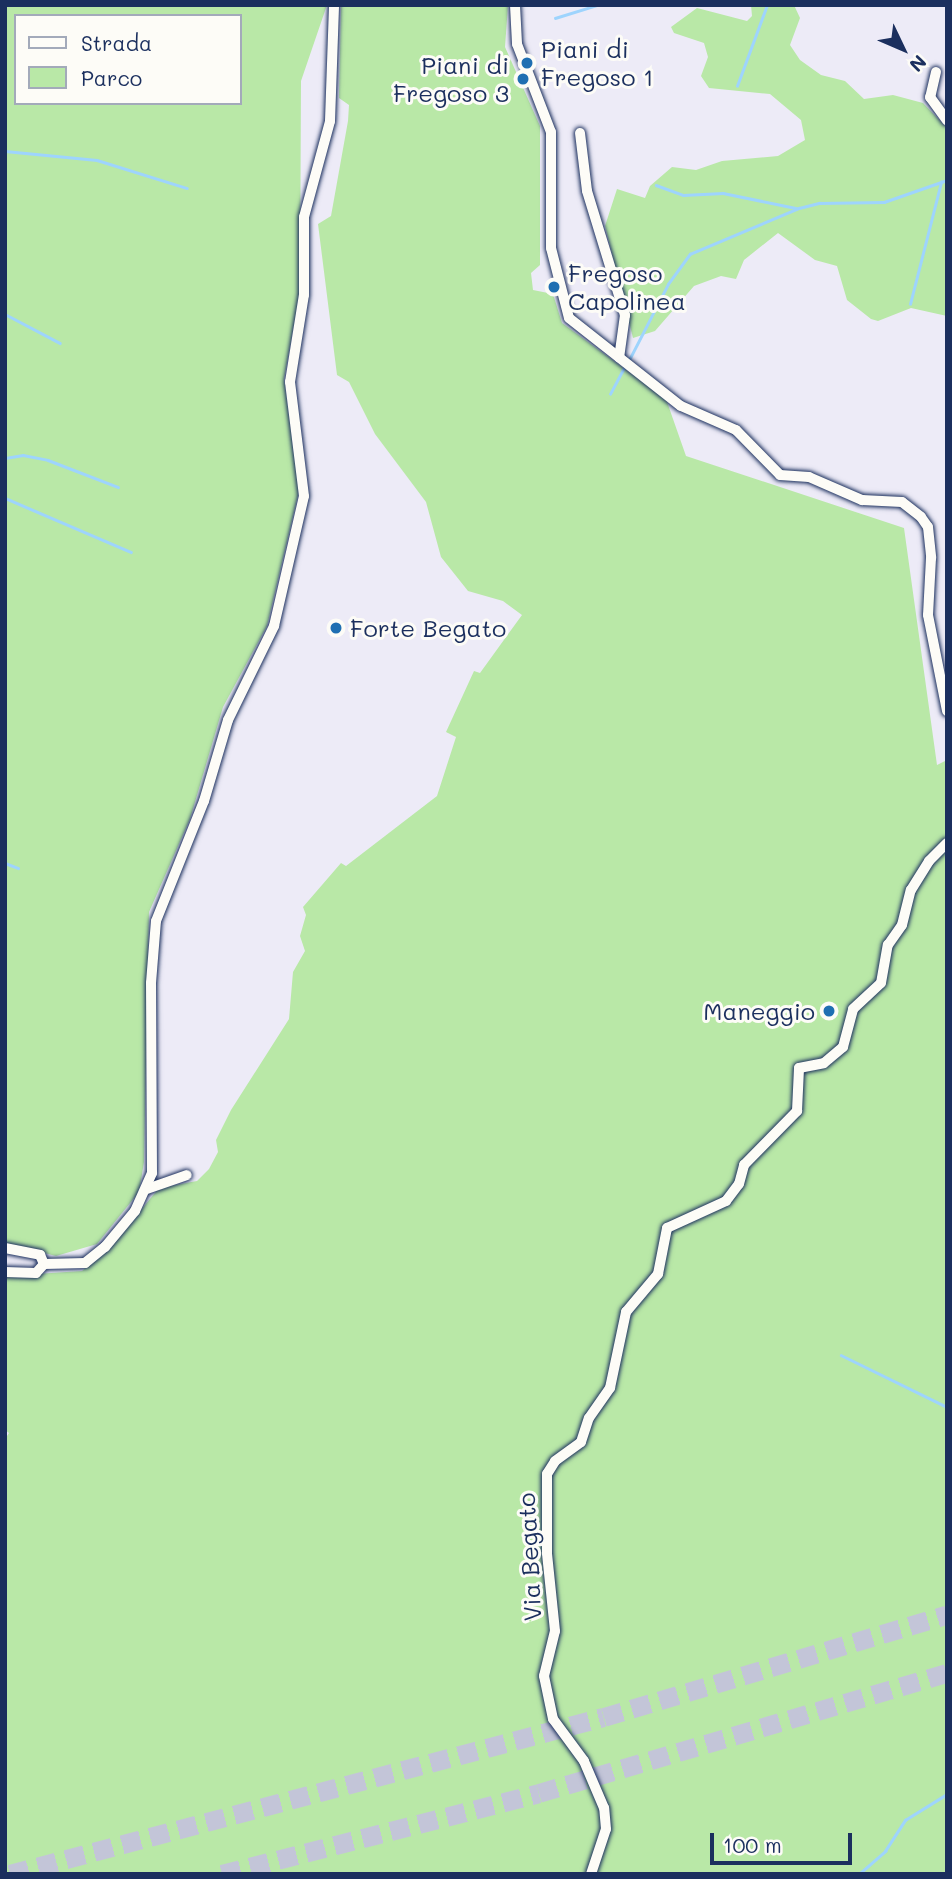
<!DOCTYPE html>
<style>
body{margin:0}
#map{position:relative;width:952px;height:1879px;overflow:hidden;background:#edebf7;font-family:Mali,sans-serif}
div>[style]{position:absolute}
.green>*{inset:0;background:#b9e8a7}
.stream>*{height:2.5px;margin:-1.25px;padding:0 1.25px;transform-origin:1.25px;border-radius:1.25px;background:#9ed4fd}
.motorway-tunnel>*{height:19px;margin-top:-9.5px;transform-origin:0;background:repeating-linear-gradient(90deg,#c3c5d8 0 19px,transparent 0 29px)}
.roads{filter:drop-shadow(0 0 2px #1b2f5e) drop-shadow(0 0 2px #1b2f5e)}
.minor>*{height:10px;margin:-5px;padding:0 5px;transform-origin:5px;border-radius:5px;background:#fdfcf7}
.dots>*{width:19px;height:19px;translate:-50% -50%;box-sizing:border-box;border:4px solid #fdfcf7;border-radius:50%}
span{translate:-50% -50%;white-space:nowrap;text-align:center;line-height:1.15;-webkit-text-stroke:6px #fdfcf7;paint-order:stroke}
.poi-label{font-size:24px;color:#1b2f5e}
.left{translate:0 -50%;text-align:left}
.right{translate:-100% -50%;text-align:right}
.street-label{font-size:24px;color:#1b2f5e}
.frame{position:absolute;inset:0;border:7px solid #1b2f5e;pointer-events:none}
.legend{position:absolute;left:14px;top:14px;width:228px;height:91px;box-sizing:border-box;background:#fdfcf7;border:2px solid #a3aaba;margin:0;padding:9px 12px;list-style:none;font-size:21px;color:#1b2f5e}
.legend li{display:flex;align-items:center;gap:14px;height:35px}
.legend b{width:35px;border:2px solid #a3aaba}
.north{position:absolute;left:868px;top:14px;width:70px;height:70px;-webkit-text-stroke:5px #fdfcf7;paint-order:stroke;rotate:134deg;font-size:19px;font-weight:700;line-height:28px;text-align:center;color:#1b2f5e}
.north::after{content:'';display:block;margin:auto;width:24px;height:32px;background:#1b2f5e;clip-path:polygon(50% 0,100% 100%,50% 72%,0 100%)}
.scale{position:absolute;left:710px;top:1833px;width:142px;height:32px;box-sizing:border-box;border:4px solid #1b2f5e;border-top:0;padding-left:9px;font-size:21px;line-height:24px;white-space:nowrap;color:#1b2f5e;-webkit-text-stroke:5px #fdfcf7;paint-order:stroke}
</style>
<div id="map">
<div class="green">
<div style="clip-path:polygon(evenodd,5px 5px,327px 5px,301px 81px,300px 292px,284px 379px,299px 491px,267px 626px,223px 707px,190px 819px,149px 912px,144px 1162px,139px 1192px,97px 1244px,56px 1256px,5px 1243px,5px 5px,16px 16px,240px 16px,240px 103px,16px 103px,16px 16px)"></div>
<div style="clip-path:polygon(341px 5px,508px 5px,505px 47px,540px 126px,540px 265px,531px 273px,533px 290px,553px 294px,562px 323px,666px 399px,686px 456px,904px 528px,937px 765px,947px 760px,947px 1874px,5px 1874px,5px 1439px,9px 1433px,5px 1430px,5px 1276px,82px 1271px,113px 1244px,159px 1188px,197px 1181px,209px 1169px,218px 1152px,216px 1140px,231px 1110px,289px 1019px,293px 972px,305px 951px,300px 936px,306px 915px,303px 907px,341px 863px,346px 866px,437px 796px,456px 737px,446px 732px,474px 671px,480px 673px,522px 615px,503px 601px,468px 591px,441px 557px,426px 502px,375px 434px,349px 382px,337px 375px,318px 224px,331px 216px,348px 121px,349px 105px,339px 98px)"></div>
<div style="clip-path:polygon(751px 5px,794px 5px,800px 18px,790px 45px,800px 60px,821px 75px,845px 81px,864px 99px,893px 95px,923px 103px,947px 128px,947px 316px,911px 308px,878px 321px,871px 319px,847px 300px,837px 266px,815px 260px,778px 233px,744px 260px,736px 279px,721px 276px,694px 286px,655px 331px,633px 338px,605px 226px,617px 189px,645px 198px,650px 186px,672px 167px,696px 170px,722px 161px,778px 156px,805px 140px,801px 120px,770px 94px,709px 88px,701px 76px,708px 57px,704px 43px,674px 33px,671px 27px,697px 8px,747px 21px,752px 16px)"></div>
</div>
<div class="stream">
<div style="left:555px;top:18px;width:44px;rotate:-17.2deg"></div>
<div style="left:737px;top:86px;width:86px;rotate:-69.7deg"></div>
<div style="left:5px;top:151px;width:92px;rotate:5.6deg"></div>
<div style="left:97px;top:160px;width:94px;rotate:17.3deg"></div>
<div style="left:656px;top:185px;width:29px;rotate:20deg"></div>
<div style="left:683px;top:195px;width:40px;rotate:-2.9deg"></div>
<div style="left:723px;top:193px;width:75px;rotate:11.6deg"></div>
<div style="left:910px;top:304px;width:126px;rotate:-75.7deg"></div>
<div style="left:5px;top:314px;width:62px;rotate:27.8deg"></div>
<div style="left:629px;top:360px;width:85px;rotate:-62.8deg"></div>
<div style="left:668px;top:284px;width:37px;rotate:-54deg"></div>
<div style="left:690px;top:254px;width:118px;rotate:-22.9deg"></div>
<div style="left:799px;top:208px;width:21px;rotate:-14deg"></div>
<div style="left:819px;top:203px;width:65px;rotate:-0.9deg"></div>
<div style="left:884px;top:202px;width:67px;rotate:-19.2deg"></div>
<div style="left:610px;top:394px;width:32px;rotate:-62deg"></div>
<div style="left:5px;top:458px;width:18px;rotate:-9deg"></div>
<div style="left:23px;top:455px;width:25px;rotate:11deg"></div>
<div style="left:48px;top:460px;width:75px;rotate:21.1deg"></div>
<div style="left:5px;top:498px;width:137px;rotate:23.2deg"></div>
<div style="left:5px;top:863px;width:14px;rotate:21deg"></div>
<div style="left:841px;top:1355px;width:118px;rotate:26.1deg"></div>
<div style="left:859px;top:1874px;width:35px;rotate:-41deg"></div>
<div style="left:885px;top:1851px;width:37px;rotate:-57deg"></div>
<div style="left:905px;top:1820px;width:49px;rotate:-31.8deg"></div>
</div>
<div class="motorway-tunnel">
<div style="left:10px;top:1874px;width:614px;rotate:-14.81deg"></div>
<div style="left:604px;top:1717px;width:358px;rotate:-16.6deg"></div>
<div style="left:222px;top:1874px;width:327px;rotate:-14.3deg"></div>
<div style="left:539px;top:1793px;width:425px;rotate:-16.4deg"></div>
</div>
<div class="roads">
<div class="minor">
<div style="left:515px;top:5px;width:39px;rotate:87deg"></div>
<div style="left:517px;top:44px;width:94px;rotate:68.9deg"></div>
<div style="left:551px;top:132px;width:116px;rotate:90deg"></div>
<div style="left:551px;top:248px;width:72px;rotate:75.6deg"></div>
<div style="left:569px;top:318px;width:142px;rotate:38.2deg"></div>
<div style="left:681px;top:406px;width:60px;rotate:23.6deg"></div>
<div style="left:736px;top:430px;width:63px;rotate:45.6deg"></div>
<div style="left:780px;top:475px;width:29px;rotate:4deg"></div>
<div style="left:809px;top:477px;width:58px;rotate:23.5deg"></div>
<div style="left:862px;top:500px;width:40px;rotate:2.9deg"></div>
<div style="left:902px;top:502px;width:24px;rotate:38deg"></div>
<div style="left:921px;top:517px;width:12px;rotate:55deg"></div>
<div style="left:928px;top:527px;width:31px;rotate:84deg"></div>
<div style="left:931px;top:558px;width:57px;rotate:93deg"></div>
<div style="left:928px;top:615px;width:98px;rotate:78.8deg"></div>
<div style="left:936px;top:72px;width:26px;rotate:103deg"></div>
<div style="left:930px;top:97px;width:29px;rotate:54deg"></div>
<div style="left:580px;top:133px;width:58px;rotate:83.1deg"></div>
<div style="left:587px;top:191px;width:130px;rotate:73deg"></div>
<div style="left:625px;top:315px;width:43px;rotate:97.9deg"></div>
<div style="left:147px;top:1189px;width:42px;rotate:-19.3deg"></div>
<div style="left:5px;top:1248px;width:36px;rotate:11deg"></div>
<div style="left:40px;top:1255px;width:10px;rotate:66deg"></div>
<div style="left:44px;top:1264px;width:41px;rotate:-1.4deg"></div>
<div style="left:85px;top:1263px;width:26px;rotate:-39deg"></div>
<div style="left:105px;top:1247px;width:47px;rotate:-50.2deg"></div>
<div style="left:135px;top:1211px;width:42px;rotate:-65.9deg"></div>
<div style="left:152px;top:1173px;width:190px;rotate:-90.3deg"></div>
<div style="left:151px;top:983px;width:62px;rotate:-85.4deg"></div>
<div style="left:156px;top:921px;width:129px;rotate:-68.2deg"></div>
<div style="left:204px;top:801px;width:84px;rotate:-73.5deg"></div>
<div style="left:228px;top:720px;width:105px;rotate:-63.9deg"></div>
<div style="left:274px;top:626px;width:133px;rotate:-77deg"></div>
<div style="left:304px;top:496px;width:115px;rotate:-97deg"></div>
<div style="left:290px;top:382px;width:88px;rotate:-80.9deg"></div>
<div style="left:304px;top:295px;width:78px;rotate:-90deg"></div>
<div style="left:304px;top:217px;width:99px;rotate:-74.8deg"></div>
<div style="left:330px;top:121px;width:116px;rotate:-88deg"></div>
<div style="left:5px;top:1272px;width:31px;rotate:2deg"></div>
<div style="left:36px;top:1273px;width:12px;rotate:-48deg"></div>
<div style="left:591px;top:1874px;width:47px;rotate:-71.6deg"></div>
<div style="left:606px;top:1829px;width:21px;rotate:-95deg"></div>
<div style="left:604px;top:1808px;width:51px;rotate:-113.1deg"></div>
<div style="left:584px;top:1761px;width:52px;rotate:-126.4deg"></div>
<div style="left:553px;top:1719px;width:44px;rotate:-101.8deg"></div>
<div style="left:544px;top:1676px;width:46px;rotate:-76.3deg"></div>
<div style="left:555px;top:1631px;width:78px;rotate:-95.9deg"></div>
<div style="left:547px;top:1553px;width:79px;rotate:-90deg"></div>
<div style="left:547px;top:1474px;width:15px;rotate:-58deg"></div>
<div style="left:555px;top:1461px;width:32px;rotate:-36deg"></div>
<div style="left:581px;top:1442px;width:25px;rotate:-72deg"></div>
<div style="left:589px;top:1418px;width:37px;rotate:-55deg"></div>
<div style="left:610px;top:1388px;width:78px;rotate:-78.1deg"></div>
<div style="left:626px;top:1312px;width:50px;rotate:-49.9deg"></div>
<div style="left:658px;top:1274px;width:47px;rotate:-78.9deg"></div>
<div style="left:667px;top:1228px;width:65px;rotate:-24.6deg"></div>
<div style="left:726px;top:1201px;width:21px;rotate:-53deg"></div>
<div style="left:739px;top:1184px;width:20px;rotate:-75deg"></div>
<div style="left:744px;top:1165px;width:76px;rotate:-45.5deg"></div>
<div style="left:797px;top:1111px;width:43px;rotate:-87.3deg"></div>
<div style="left:799px;top:1068px;width:25px;rotate:-11deg"></div>
<div style="left:824px;top:1063px;width:25px;rotate:-40deg"></div>
<div style="left:843px;top:1047px;width:39px;rotate:-75deg"></div>
<div style="left:853px;top:1009px;width:38px;rotate:-43deg"></div>
<div style="left:881px;top:983px;width:39px;rotate:-80deg"></div>
<div style="left:888px;top:945px;width:24px;rotate:-55deg"></div>
<div style="left:902px;top:925px;width:36px;rotate:-76deg"></div>
<div style="left:911px;top:890px;width:34px;rotate:-58deg"></div>
<div style="left:929px;top:861px;width:25px;rotate:-45deg"></div>
</div>
</div>
<div class="dots">
<div style="left:527px;top:63px;background:#1f6fb2"></div>
<div style="left:523px;top:79px;background:#1f6fb2"></div>
<div style="left:554px;top:287px;background:#1f6fb2"></div>
<div style="left:336px;top:628px;background:#1f6fb2"></div>
<div style="left:829px;top:1011px;background:#1f6fb2"></div>
</div>
<div class="poi-label">
<span class="left" style="left:541px;top:63px">Piani di<br>Fregoso 1</span>
<span class="right" style="left:509px;top:79px">Piani di<br>Fregoso 3</span>
<span class="left" style="left:568px;top:287px">Fregoso<br>Capolinea</span>
<span class="left" style="left:350px;top:628px">Forte Begato</span>
<span class="right" style="left:815px;top:1011px">Maneggio</span>
</div>
<div class="street-label">
<span style="left:529px;top:1557px;rotate:-93deg">Via Begato</span>
</div>
<div class="frame"></div>
<ul class="legend">
<li><b style="height:9px;background:#fdfcf7"></b>Strada</li>
<li><b style="height:19px;background:#b9e8a7"></b>Parco</li>
</ul>
<div class="north">N</div>
<div class="scale">100 m</div>
</div>
